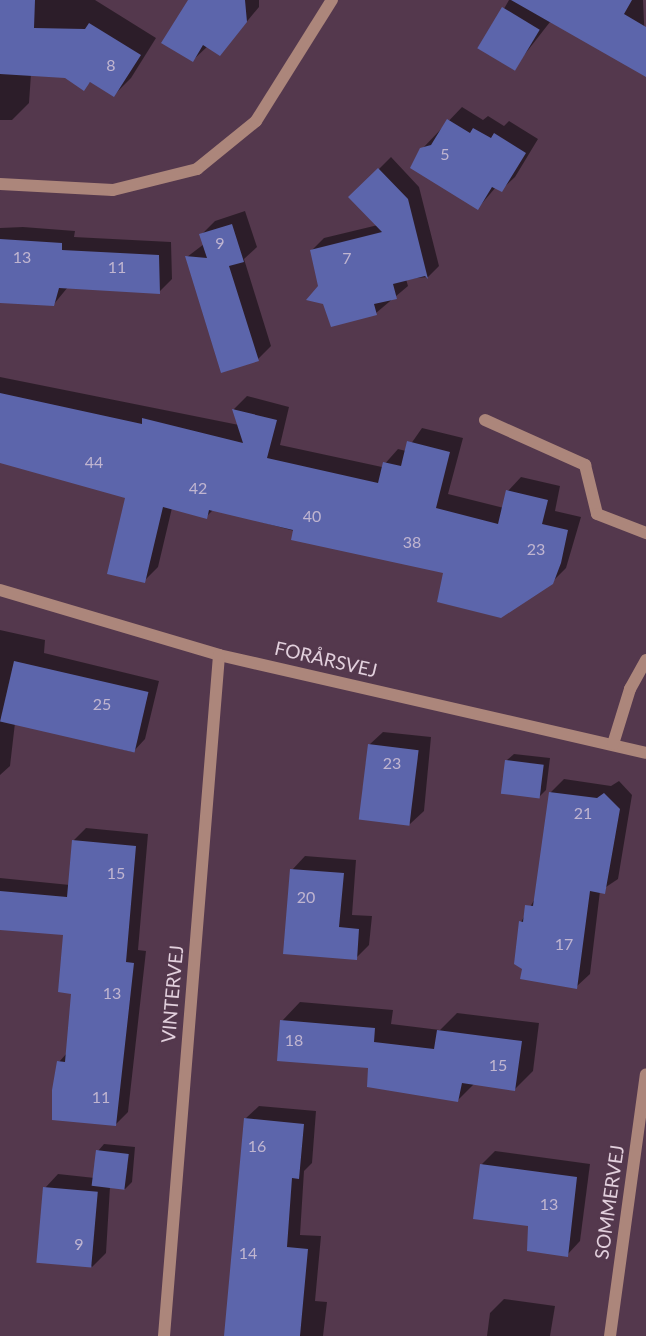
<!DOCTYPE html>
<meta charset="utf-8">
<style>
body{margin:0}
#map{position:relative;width:646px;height:1336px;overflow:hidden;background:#54384d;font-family:Lato,sans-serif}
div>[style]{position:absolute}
.shadow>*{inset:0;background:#0007}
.building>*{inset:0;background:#5c65ab;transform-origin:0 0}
.minor>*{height:12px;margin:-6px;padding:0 6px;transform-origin:6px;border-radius:6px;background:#ac867b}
span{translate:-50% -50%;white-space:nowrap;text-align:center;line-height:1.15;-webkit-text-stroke:5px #54384d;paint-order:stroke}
.number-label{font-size:16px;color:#c0b5d0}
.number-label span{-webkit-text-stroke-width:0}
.street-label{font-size:19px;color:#e2d0dd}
</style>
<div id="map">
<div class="shadow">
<div style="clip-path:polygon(0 0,95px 0,156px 38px,131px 78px,114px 95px,91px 81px,84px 88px,66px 76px,31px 74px,29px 103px,12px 120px,0 120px)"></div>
<div style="clip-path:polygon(190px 0,259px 0,259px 7px,220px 54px,208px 46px,193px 60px)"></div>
<div style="clip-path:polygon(509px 0,643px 0,646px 65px,550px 22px,514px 68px,481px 49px)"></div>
<div style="clip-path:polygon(462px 107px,483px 120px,488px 116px,504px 126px,509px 121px,538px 139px,515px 177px,501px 190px,496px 187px,478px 208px,422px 149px)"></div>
<div style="clip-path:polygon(391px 157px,419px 187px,439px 266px,428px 277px,406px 279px,408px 286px,376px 313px,320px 286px,312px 250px,324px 238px,378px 225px,351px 197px)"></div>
<div style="clip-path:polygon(245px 211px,257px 247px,244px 259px,271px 346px,258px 359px,187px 257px,204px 244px,201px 235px,215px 221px)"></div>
<div style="clip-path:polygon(23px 227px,75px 231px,74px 237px,171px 242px,172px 279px,159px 292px,68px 287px,54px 304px,0 301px,0 228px)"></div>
<div style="clip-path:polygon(0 377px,239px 425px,234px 409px,247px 396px,289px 407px,280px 445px,382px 467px,398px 449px,406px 451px,422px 428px,463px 438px,448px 494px,504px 508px,508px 491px,521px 477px,560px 486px,555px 511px,581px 517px,566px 568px,552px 582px,445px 572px,214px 509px,206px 517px,172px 508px,158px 567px,144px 581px,127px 496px,0 461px)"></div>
<div style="clip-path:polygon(0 630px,45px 640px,44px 653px,159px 681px,145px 739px,133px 752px,15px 723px,10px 766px,0 775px)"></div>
<div style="clip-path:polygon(383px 732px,431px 737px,424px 811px,410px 824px,369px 745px)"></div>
<div style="clip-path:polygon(514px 754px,550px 758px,546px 790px,539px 797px,507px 760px)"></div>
<div style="clip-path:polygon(564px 779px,611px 786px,619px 781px,632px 795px,618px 879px,600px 891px,590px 974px,576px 987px,523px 968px,521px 922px,536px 897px,551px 792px)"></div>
<div style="clip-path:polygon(86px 828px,148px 834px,138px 950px,146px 951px,128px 1112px,116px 1124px,59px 1062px,67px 1053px,73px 992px,65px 934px,0 928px,0 878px,70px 885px,74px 840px)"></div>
<div style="clip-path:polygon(305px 856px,356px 860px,352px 915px,372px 916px,369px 945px,356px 958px,292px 870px)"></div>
<div style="clip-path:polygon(300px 1002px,393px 1010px,391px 1024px,440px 1030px,457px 1013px,539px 1023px,533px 1071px,515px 1089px,475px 1083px,458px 1100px,370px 1067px,282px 1021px)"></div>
<div style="clip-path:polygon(259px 1106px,316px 1111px,312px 1163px,304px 1171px,300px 1235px,321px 1236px,315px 1301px,327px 1302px,323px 1336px,226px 1336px,245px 1119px)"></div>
<div style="clip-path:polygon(104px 1144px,135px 1147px,132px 1182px,125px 1189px,110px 1187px,106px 1253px,92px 1267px,45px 1188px,58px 1174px,95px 1178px,98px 1151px)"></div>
<div style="clip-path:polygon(495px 1151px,590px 1164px,580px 1241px,567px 1255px,530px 1224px,482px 1164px)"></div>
<div style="clip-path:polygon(504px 1299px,555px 1306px,550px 1336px,487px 1336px,490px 1313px)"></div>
</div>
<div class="building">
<div style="clip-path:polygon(0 0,35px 0,34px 28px,85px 29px,89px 23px,141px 55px,114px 97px,90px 82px,84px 91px,65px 78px,0 74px)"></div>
<div style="clip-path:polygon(188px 0,245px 0,247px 22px,220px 56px,203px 45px,193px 62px,161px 43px)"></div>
<div style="clip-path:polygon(511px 0,632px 0,624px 14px,646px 27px,646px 77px)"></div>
<div style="left:502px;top:7px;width:44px;height:48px;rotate:31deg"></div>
<div style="clip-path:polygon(447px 119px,470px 133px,473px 128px,491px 138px,494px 133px,526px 153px,502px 192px,492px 187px,478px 210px,410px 168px,420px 148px,431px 145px)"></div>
<div style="clip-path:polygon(378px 168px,408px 199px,428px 279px,425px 276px,393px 284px,397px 299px,374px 304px,377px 315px,331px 327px,323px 304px,306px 300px,318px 286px,310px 250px,382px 232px,348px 197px)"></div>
<div style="clip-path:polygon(232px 224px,244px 262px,229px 266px,259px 361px,221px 373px,185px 256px,207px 258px,199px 234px)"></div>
<div style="clip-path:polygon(0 239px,62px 243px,62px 250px,159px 255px,160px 294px,59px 288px,54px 306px,0 303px)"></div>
<div style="clip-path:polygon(0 393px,142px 424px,142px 418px,243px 443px,232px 409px,277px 420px,267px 458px,378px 483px,383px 462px,401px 466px,407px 441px,450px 452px,436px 508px,498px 524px,506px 490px,548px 500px,542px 524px,568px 530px,561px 563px,553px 584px,501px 618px,437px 602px,443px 573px,291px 540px,293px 530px,209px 510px,207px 519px,163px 507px,145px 583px,107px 574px,125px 498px,0 463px)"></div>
<div style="left:14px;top:661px;width:138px;height:62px;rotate:13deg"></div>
<div style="left:368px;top:744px;width:51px;height:76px;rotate:7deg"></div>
<div style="left:505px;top:760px;width:39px;height:34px;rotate:7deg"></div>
<div style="clip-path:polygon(549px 792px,597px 798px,604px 793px,620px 809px,605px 894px,590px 891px,577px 989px,520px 979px,522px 969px,514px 964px,519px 921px,523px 922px,525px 905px,533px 906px)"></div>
<div style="clip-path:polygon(72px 840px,136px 846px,126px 962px,134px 963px,116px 1126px,52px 1120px,52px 1090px,57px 1061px,65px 1062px,71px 994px,58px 992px,63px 935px,0 930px,0 891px,67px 897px)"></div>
<div style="clip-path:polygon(290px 869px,344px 873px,339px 927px,359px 929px,357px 960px,283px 954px)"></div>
<div style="clip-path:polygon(280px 1020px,375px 1028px,374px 1042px,434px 1049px,437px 1030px,522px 1041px,515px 1091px,462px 1083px,458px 1102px,367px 1087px,368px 1068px,277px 1061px)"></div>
<div style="clip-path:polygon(244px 1118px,304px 1124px,299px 1179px,292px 1178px,287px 1247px,308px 1249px,300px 1336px,224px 1336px)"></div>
<div style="left:96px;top:1150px;width:33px;height:36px;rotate:7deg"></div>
<div style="clip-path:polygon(480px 1164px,577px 1177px,568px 1257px,527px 1251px,528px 1226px,473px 1219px)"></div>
<div style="left:43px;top:1187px;width:55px;height:76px;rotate:5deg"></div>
</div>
<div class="minor">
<div style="left:0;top:184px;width:113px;rotate:3deg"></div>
<div style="left:113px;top:190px;width:87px;rotate:-14deg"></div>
<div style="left:197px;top:169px;width:76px;rotate:-39.1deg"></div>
<div style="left:256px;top:121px;width:143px;rotate:-57.9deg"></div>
<div style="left:485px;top:420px;width:110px;rotate:24.2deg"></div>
<div style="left:585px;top:465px;width:50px;rotate:76.2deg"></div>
<div style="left:597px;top:514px;width:53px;rotate:21.2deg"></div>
<div style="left:0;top:590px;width:228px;rotate:16.5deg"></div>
<div style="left:219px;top:655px;width:438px;rotate:12.9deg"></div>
<div style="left:613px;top:744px;width:58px;rotate:-72.8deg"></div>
<div style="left:630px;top:689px;width:33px;rotate:-61deg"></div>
<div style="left:164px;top:1336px;width:683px;rotate:-85.38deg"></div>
<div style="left:610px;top:1336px;width:264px;rotate:-82.2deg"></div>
</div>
<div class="number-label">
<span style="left:111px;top:65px">8</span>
<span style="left:445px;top:154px">5</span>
<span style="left:220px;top:243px">9</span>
<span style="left:22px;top:257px">13</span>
<span style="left:347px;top:258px">7</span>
<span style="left:117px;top:267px">11</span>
<span style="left:94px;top:462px">44</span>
<span style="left:198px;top:488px">42</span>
<span style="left:312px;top:516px">40</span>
<span style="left:412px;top:542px">38</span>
<span style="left:536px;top:549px">23</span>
<span style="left:102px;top:704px">25</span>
<span style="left:392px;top:763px">23</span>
<span style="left:583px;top:813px">21</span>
<span style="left:116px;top:873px">15</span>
<span style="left:306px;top:897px">20</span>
<span style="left:564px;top:944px">17</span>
<span style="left:112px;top:993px">13</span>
<span style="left:294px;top:1040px">18</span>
<span style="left:498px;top:1065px">15</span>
<span style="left:101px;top:1097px">11</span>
<span style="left:257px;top:1146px">16</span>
<span style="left:549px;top:1204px">13</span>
<span style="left:79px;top:1244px">9</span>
<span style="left:248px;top:1253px">14</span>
</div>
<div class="street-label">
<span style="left:326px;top:659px;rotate:13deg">FORÅRSVEJ</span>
<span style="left:172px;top:994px;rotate:-85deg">VINTERVEJ</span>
<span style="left:609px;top:1202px;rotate:-82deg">SOMMERVEJ</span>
</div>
</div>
